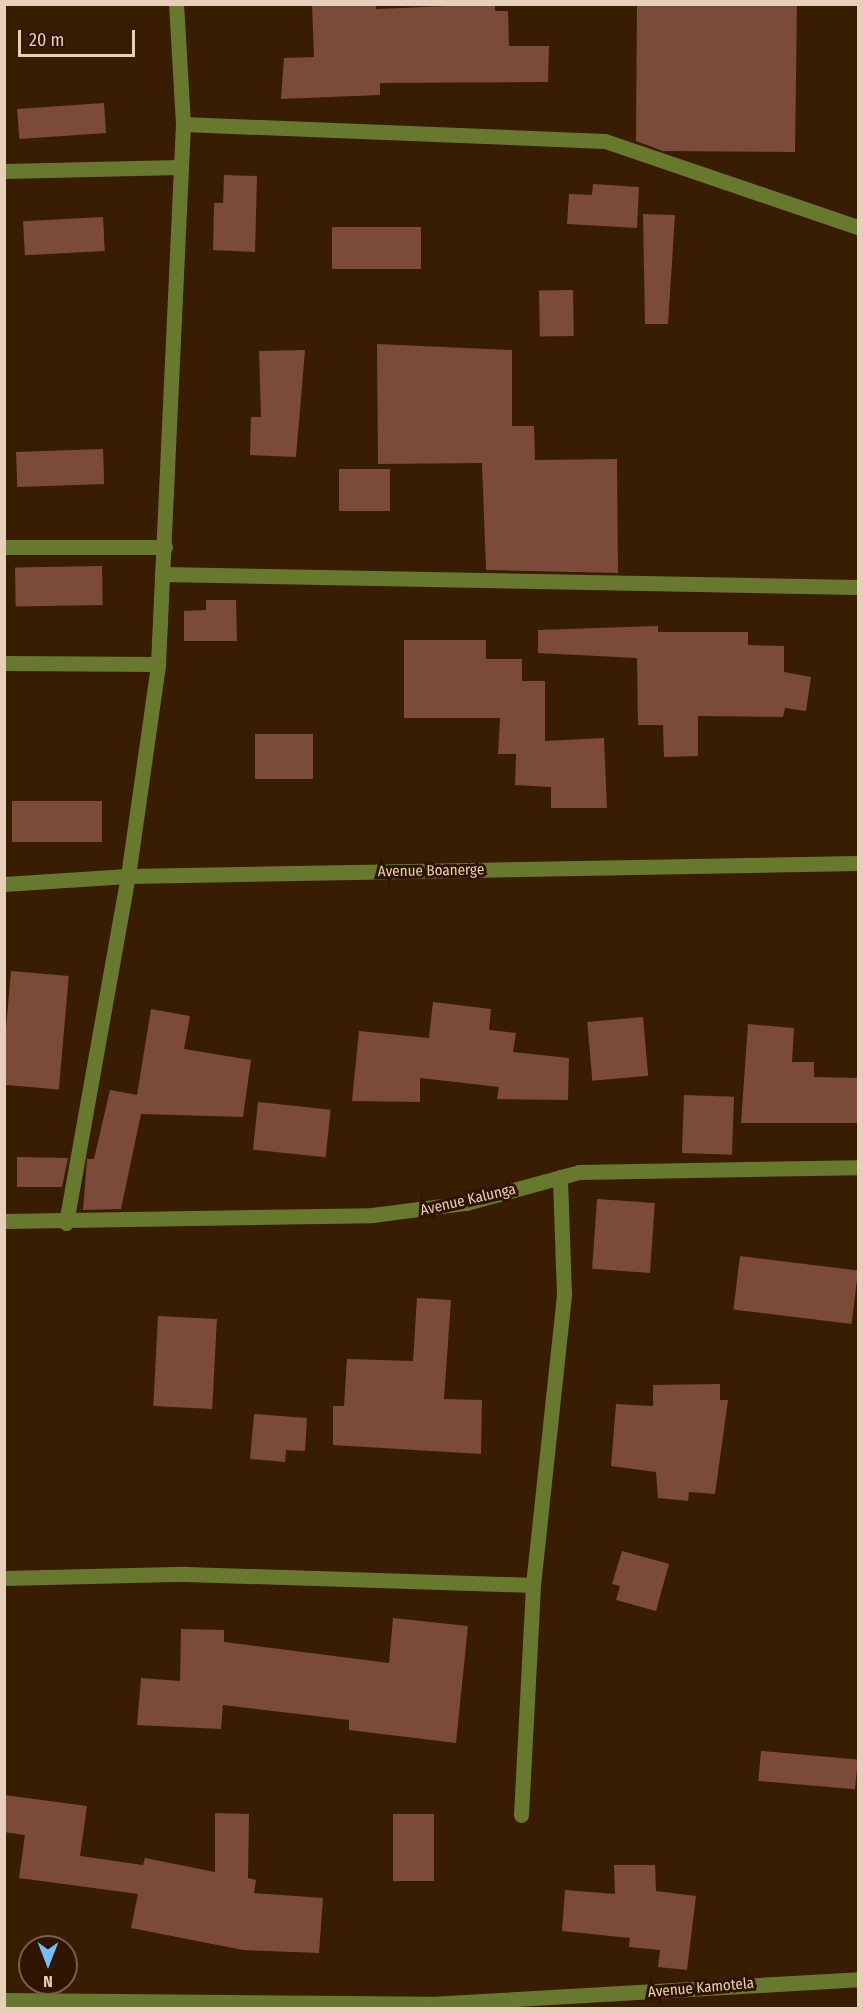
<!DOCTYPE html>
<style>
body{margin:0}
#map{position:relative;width:863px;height:2013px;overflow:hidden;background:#391d02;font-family:"Fira Sans Condensed",sans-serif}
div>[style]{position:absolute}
.building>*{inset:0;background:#7b4a38;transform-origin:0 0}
.minor>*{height:15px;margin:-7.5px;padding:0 7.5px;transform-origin:7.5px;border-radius:7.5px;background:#68792f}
span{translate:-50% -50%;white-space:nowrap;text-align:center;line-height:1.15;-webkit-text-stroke:6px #2f1400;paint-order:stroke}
.street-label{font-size:15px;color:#e7cfbc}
.frame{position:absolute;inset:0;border:6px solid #e7cfbc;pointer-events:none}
.north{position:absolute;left:18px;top:1935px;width:60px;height:60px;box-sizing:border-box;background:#2f1400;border:2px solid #795f4b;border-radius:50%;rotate:180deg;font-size:16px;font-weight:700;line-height:24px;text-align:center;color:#e7cfbc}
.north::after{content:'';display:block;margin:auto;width:21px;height:27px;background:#74c0f6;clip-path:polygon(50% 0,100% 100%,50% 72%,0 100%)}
.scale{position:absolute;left:18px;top:30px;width:117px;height:27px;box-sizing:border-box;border:3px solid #e7cfbc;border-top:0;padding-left:8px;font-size:18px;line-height:21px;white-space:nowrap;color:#e7cfbc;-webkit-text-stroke:4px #2f1400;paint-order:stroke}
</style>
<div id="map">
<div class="building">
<div style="clip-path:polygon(312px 4px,376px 4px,376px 9px,495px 4px,495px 11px,508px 11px,509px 46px,549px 46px,548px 82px,380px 83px,380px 95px,281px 99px,284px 58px,314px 57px)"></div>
<div style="clip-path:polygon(637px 4px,797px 4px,795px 152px,663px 151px,636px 141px)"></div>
<div style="left:104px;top:103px;width:30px;height:87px;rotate:86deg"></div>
<div style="clip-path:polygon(224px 175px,257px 176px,255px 252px,213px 250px,214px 203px,223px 203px)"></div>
<div style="clip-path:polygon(593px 184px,639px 187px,637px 228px,567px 224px,569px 194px,592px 195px)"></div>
<div style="clip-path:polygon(643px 214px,675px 215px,668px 324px,645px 324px)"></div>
<div style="left:103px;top:217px;width:34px;height:80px;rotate:87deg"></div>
<div style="left:332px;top:227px;width:89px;height:42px"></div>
<div style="left:573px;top:290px;width:46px;height:34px;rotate:89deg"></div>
<div style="clip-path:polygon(377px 344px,512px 350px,512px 426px,534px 426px,535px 460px,617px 459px,618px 573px,486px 570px,482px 463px,378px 464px)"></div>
<div style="clip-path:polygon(305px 350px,296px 457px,250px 455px,251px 417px,261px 417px,259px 351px)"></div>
<div style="left:103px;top:449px;width:35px;height:87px;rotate:88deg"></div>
<div style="left:339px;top:469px;width:51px;height:42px"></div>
<div style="left:102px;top:566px;width:39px;height:87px;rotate:89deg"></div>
<div style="clip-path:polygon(206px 600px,236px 600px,237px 641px,184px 641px,184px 611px,206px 610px)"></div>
<div style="clip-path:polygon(658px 626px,658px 632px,748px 632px,748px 645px,784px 646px,784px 672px,811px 677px,806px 711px,785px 708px,783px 717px,698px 716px,698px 756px,664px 757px,663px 725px,638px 725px,637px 658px,538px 653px,538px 630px)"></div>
<div style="clip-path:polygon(404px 640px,486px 640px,486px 659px,522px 659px,522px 681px,545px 681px,545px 741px,604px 738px,607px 808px,551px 808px,551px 787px,515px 785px,516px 754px,498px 754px,500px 718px,404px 718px)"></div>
<div style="left:255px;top:734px;width:58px;height:45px"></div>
<div style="left:12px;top:801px;width:90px;height:41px"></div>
<div style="left:11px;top:971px;width:58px;height:114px;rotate:5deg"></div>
<div style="clip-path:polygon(433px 1002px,491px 1009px,489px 1030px,516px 1033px,513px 1052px,569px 1058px,568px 1100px,497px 1099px,499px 1087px,420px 1078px,420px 1102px,352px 1101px,359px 1031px,429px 1038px)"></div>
<div style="clip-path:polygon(151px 1009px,190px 1016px,184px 1049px,251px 1060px,243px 1117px,141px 1114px,121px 1209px,83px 1210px,87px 1159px,94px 1159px,110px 1090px,137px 1095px)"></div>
<div style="left:643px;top:1017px;width:59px;height:56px;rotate:85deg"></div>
<div style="clip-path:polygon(748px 1024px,794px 1028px,792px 1062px,814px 1062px,814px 1077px,858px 1078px,858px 1123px,741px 1123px)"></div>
<div style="left:684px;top:1095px;width:50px;height:58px;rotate:2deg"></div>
<div style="left:258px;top:1102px;width:73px;height:48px;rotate:6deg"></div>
<div style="clip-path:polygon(17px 1157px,68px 1158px,62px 1187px,17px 1187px)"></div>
<div style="left:597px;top:1199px;width:58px;height:70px;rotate:4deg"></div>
<div style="left:740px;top:1256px;width:119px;height:54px;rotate:7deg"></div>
<div style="clip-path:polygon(417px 1298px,451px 1300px,444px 1399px,482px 1400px,481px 1454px,333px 1445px,333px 1406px,344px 1406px,347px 1359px,413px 1361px)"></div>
<div style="left:158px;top:1316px;width:59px;height:90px;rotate:3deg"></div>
<div style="clip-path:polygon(720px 1384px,720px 1400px,728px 1400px,715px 1494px,689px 1492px,688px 1501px,658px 1498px,656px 1472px,611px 1466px,616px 1404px,653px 1406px,653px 1385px)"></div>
<div style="clip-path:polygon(254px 1414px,307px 1418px,305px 1451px,286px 1450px,285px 1462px,250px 1459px)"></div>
<div style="clip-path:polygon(622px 1551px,669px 1564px,656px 1611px,616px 1600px,620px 1586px,612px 1584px)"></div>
<div style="clip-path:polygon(393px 1618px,468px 1626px,456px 1743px,349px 1730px,349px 1720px,223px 1705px,221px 1729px,137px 1725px,141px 1678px,180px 1681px,181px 1629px,224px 1630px,224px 1642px,389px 1663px)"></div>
<div style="left:761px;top:1751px;width:97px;height:30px;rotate:5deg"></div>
<div style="clip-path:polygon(4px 1795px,87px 1806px,80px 1856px,143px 1865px,145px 1858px,215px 1872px,215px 1813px,249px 1814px,248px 1878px,256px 1880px,254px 1893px,323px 1898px,319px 1953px,243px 1950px,131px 1928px,138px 1894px,19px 1878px,25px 1835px,4px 1832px)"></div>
<div style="left:393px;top:1814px;width:41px;height:67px"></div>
<div style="clip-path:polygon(614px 1865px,655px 1865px,656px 1891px,696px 1896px,687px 1970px,658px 1967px,660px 1950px,629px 1947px,630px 1938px,562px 1931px,565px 1890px,615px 1894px)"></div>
</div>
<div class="minor">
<div style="left:183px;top:124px;width:422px;rotate:2.3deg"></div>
<div style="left:605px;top:141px;width:267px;rotate:18.8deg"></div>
<div style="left:4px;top:171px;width:176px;rotate:-1.3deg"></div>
<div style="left:4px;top:547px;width:161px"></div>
<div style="left:162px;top:574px;width:696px;rotate:1.07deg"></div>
<div style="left:4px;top:663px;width:154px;rotate:0.4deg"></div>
<div style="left:4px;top:884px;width:124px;rotate:-3.7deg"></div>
<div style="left:128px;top:876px;width:730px;rotate:-1.02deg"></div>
<div style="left:4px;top:1221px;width:368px;rotate:-0.9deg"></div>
<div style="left:372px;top:1215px;width:95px;rotate:-7.3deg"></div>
<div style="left:466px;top:1203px;width:117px;rotate:-15.3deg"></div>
<div style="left:579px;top:1172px;width:279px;rotate:-1deg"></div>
<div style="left:66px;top:1223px;width:352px;rotate:-79.9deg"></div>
<div style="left:128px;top:876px;width:214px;rotate:-81.9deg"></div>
<div style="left:158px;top:664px;width:541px;rotate:-87.35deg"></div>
<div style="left:183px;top:124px;width:120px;rotate:-93.3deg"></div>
<div style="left:4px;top:1578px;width:182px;rotate:-1.3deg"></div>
<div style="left:186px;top:1574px;width:347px;rotate:1.8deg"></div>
<div style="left:521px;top:1815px;width:230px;rotate:-87deg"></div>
<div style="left:533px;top:1585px;width:293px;rotate:-83.9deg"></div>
<div style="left:564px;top:1294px;width:117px;rotate:-92deg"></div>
<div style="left:4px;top:2000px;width:426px;rotate:0.5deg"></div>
<div style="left:430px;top:2004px;width:429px;rotate:-3.3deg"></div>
</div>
<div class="street-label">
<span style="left:431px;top:871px;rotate:-1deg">Avenue Boanerge</span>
<span style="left:468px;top:1200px;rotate:-13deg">Avenue Kalunga</span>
<span style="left:701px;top:1988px;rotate:-5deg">Avenue Kamotela</span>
</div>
<div class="frame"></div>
<div class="north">N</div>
<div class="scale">20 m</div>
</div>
